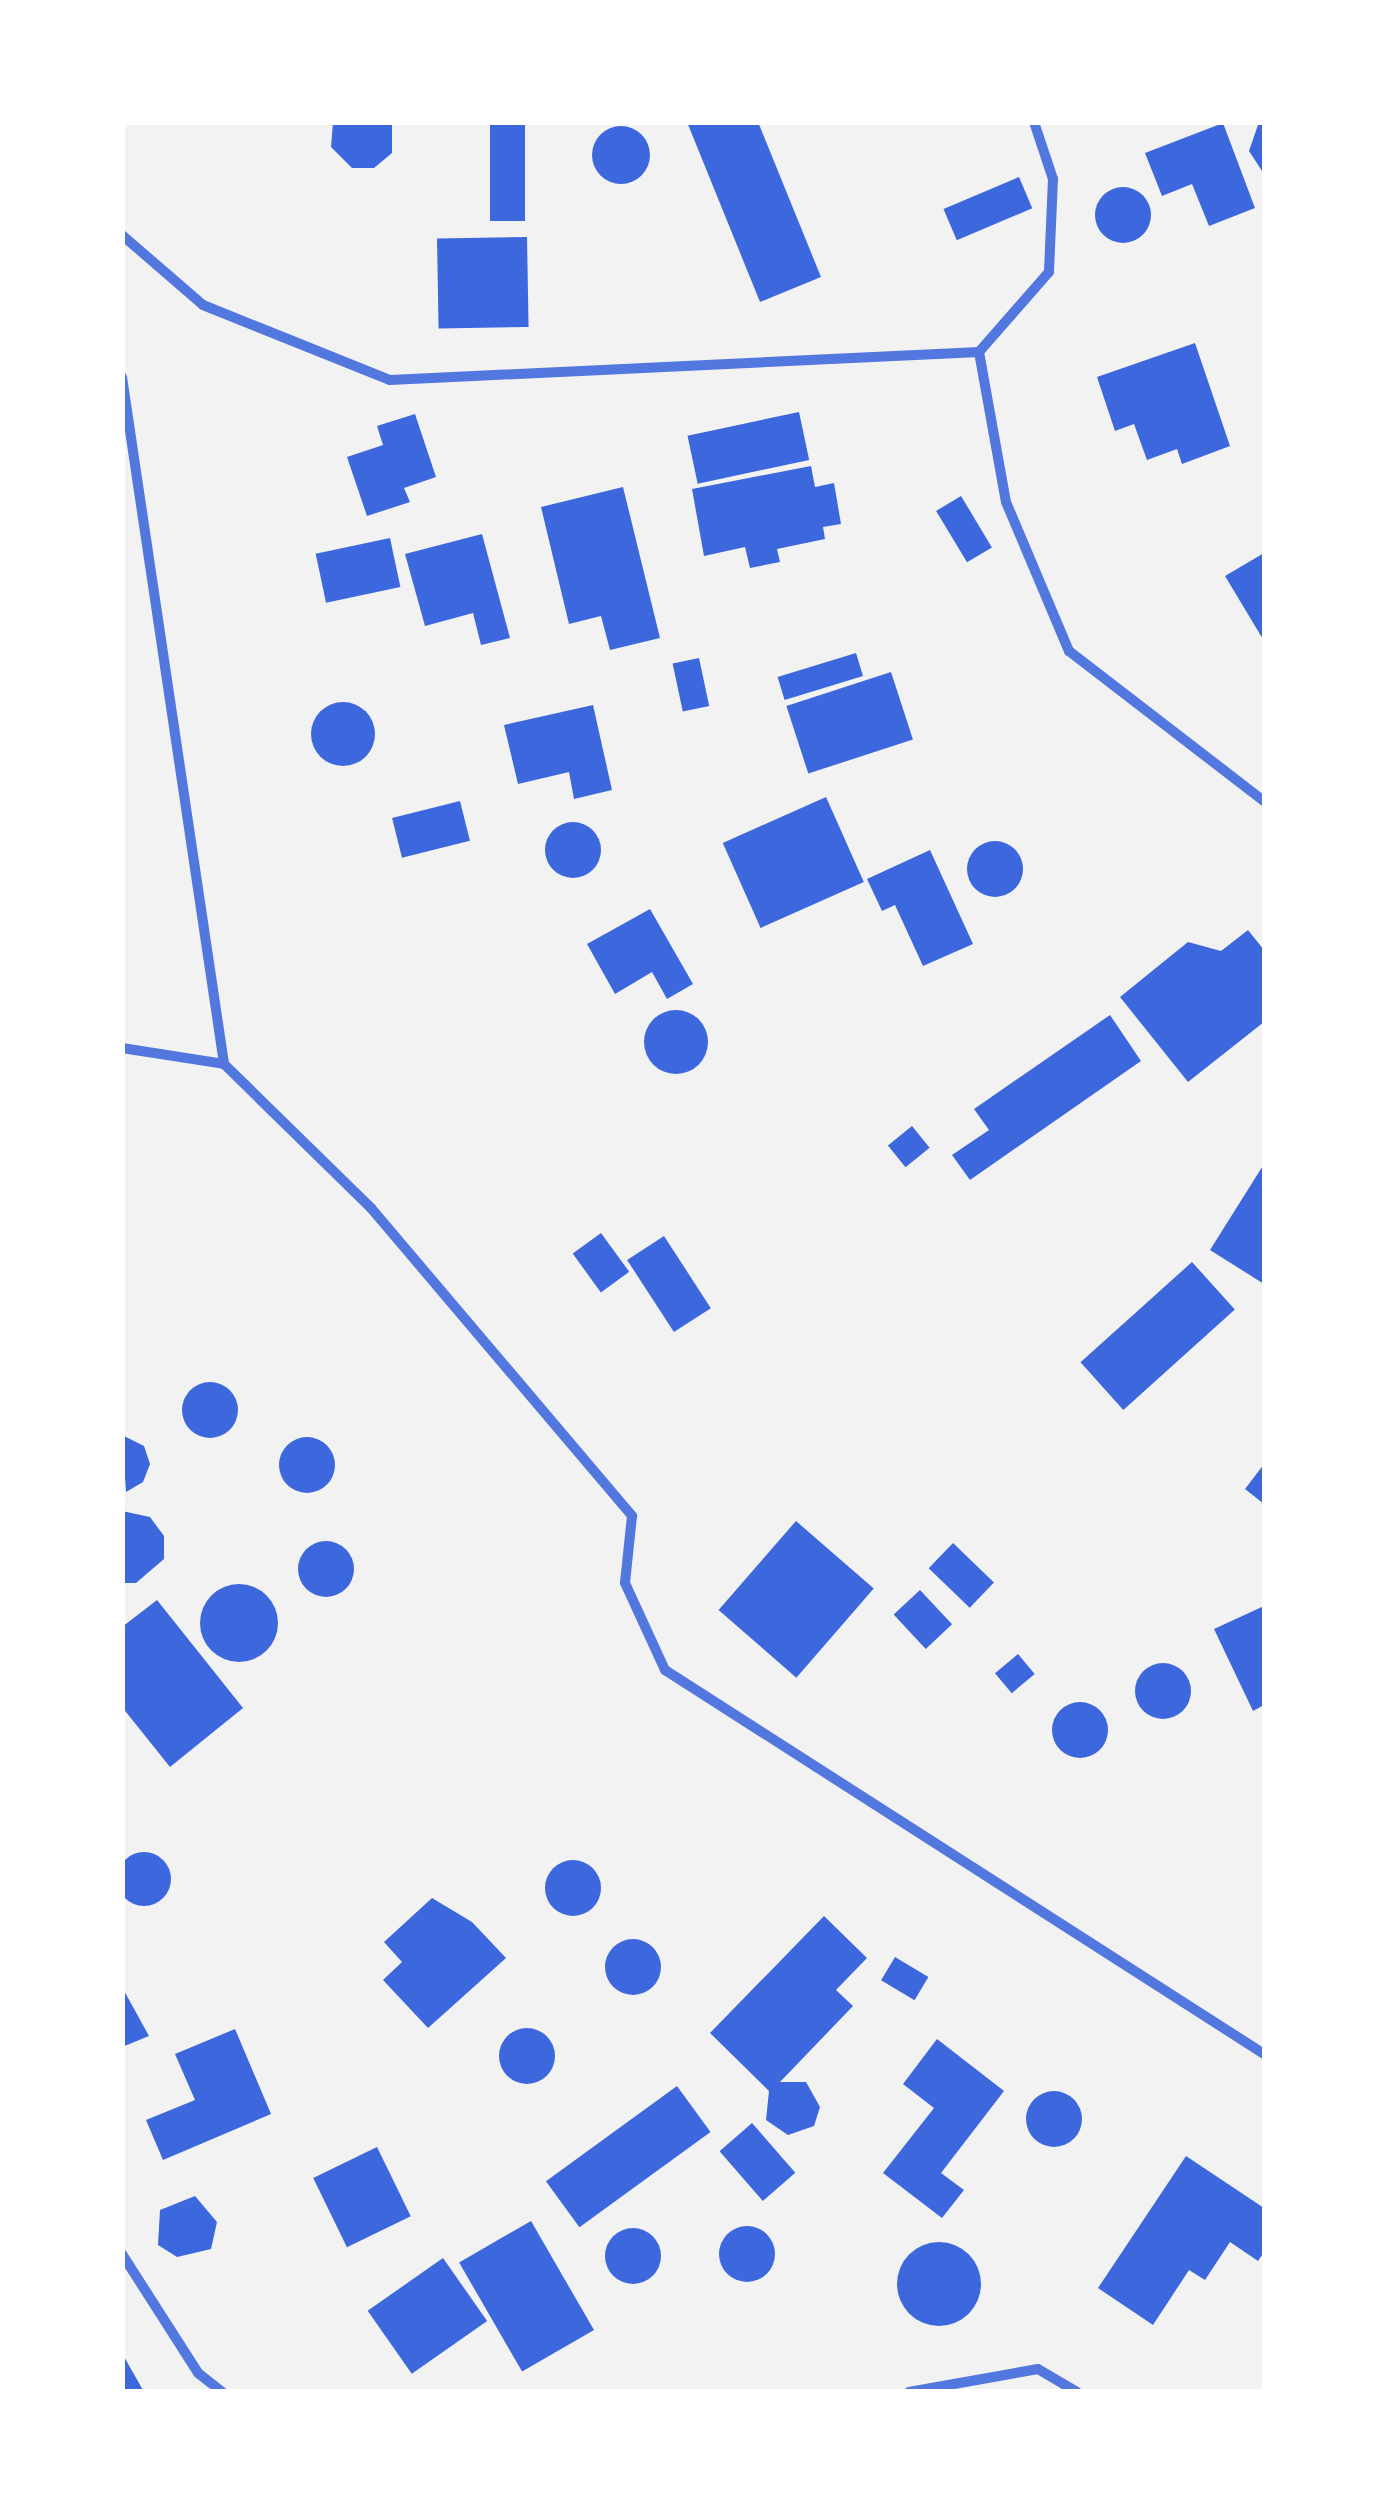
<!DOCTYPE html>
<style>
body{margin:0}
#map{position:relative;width:1387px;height:2514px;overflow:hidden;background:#f2f2f2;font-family:Ubuntu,sans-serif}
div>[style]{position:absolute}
.building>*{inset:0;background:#3d67dc;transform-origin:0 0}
.round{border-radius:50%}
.minor>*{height:10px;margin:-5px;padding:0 5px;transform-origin:5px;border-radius:5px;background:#5277de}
span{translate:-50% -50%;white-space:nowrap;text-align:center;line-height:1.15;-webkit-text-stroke:8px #fff;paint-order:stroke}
.frame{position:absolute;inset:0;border:125px solid #fff;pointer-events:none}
</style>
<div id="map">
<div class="building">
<div style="clip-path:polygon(333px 122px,392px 122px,392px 153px,374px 168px,352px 168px,331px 147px)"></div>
<div style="left:490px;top:122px;width:35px;height:99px"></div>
<div style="clip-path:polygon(687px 122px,758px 122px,821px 277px,760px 302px)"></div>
<div style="clip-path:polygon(1259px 122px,1264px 122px,1264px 174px,1249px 151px)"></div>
<div style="clip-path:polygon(1223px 123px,1255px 208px,1209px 226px,1192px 184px,1162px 196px,1145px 153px)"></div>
<div class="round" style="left:592px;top:126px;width:58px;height:58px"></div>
<div style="left:1019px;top:177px;width:34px;height:82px;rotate:67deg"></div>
<div class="round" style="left:1095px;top:187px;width:56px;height:56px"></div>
<div style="left:527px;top:237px;width:90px;height:90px;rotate:89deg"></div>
<div style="clip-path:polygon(1195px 343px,1230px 446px,1182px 464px,1177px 449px,1147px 460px,1134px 424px,1115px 431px,1097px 377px)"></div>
<div style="left:799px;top:412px;width:49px;height:114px;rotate:78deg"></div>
<div style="clip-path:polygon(415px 414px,436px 477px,404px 488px,410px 502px,367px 516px,347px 457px,383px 445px,377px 426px)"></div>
<div style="clip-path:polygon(811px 466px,815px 487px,834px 483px,841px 524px,823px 527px,825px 539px,777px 549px,780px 562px,750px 568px,745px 547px,704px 556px,692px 489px)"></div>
<div style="clip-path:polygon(623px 487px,660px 638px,610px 650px,601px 616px,569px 624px,541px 507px)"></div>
<div style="left:961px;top:496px;width:60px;height:29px;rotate:59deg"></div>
<div style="clip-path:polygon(482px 534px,510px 638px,481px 645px,473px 613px,425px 626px,405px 554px)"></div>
<div style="left:390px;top:538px;width:50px;height:76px;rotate:78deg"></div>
<div style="clip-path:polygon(1264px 553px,1264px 641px,1225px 576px)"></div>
<div style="left:856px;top:653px;width:24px;height:82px;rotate:73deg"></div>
<div style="left:699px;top:658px;width:49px;height:27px;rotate:78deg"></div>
<div style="left:891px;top:672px;width:71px;height:110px;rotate:72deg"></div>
<div class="round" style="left:311px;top:702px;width:64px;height:64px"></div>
<div style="clip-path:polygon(593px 705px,612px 790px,574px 799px,569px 772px,518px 784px,504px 725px)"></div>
<div style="left:826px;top:797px;width:93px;height:113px;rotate:66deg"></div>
<div style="left:460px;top:801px;width:41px;height:70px;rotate:76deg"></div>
<div class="round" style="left:545px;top:822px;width:56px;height:56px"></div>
<div class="round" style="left:967px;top:841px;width:56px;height:56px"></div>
<div style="clip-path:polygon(930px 850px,973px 944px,923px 966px,895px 905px,882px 911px,867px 879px)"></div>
<div style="clip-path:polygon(650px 909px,693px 984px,667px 999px,652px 972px,615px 994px,587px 944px)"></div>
<div style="clip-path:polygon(1248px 930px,1264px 950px,1264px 1022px,1188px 1082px,1120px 997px,1188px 942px,1221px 951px)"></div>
<div class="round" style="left:644px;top:1010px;width:64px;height:64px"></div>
<div style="clip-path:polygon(1110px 1015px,1141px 1061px,970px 1180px,952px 1155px,989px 1130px,974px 1109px)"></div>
<div style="left:912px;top:1126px;width:28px;height:31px;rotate:51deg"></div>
<div style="clip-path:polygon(1264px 1164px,1264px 1284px,1210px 1250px)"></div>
<div style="left:601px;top:1233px;width:48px;height:35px;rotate:54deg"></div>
<div style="left:664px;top:1236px;width:86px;height:44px;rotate:57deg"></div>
<div style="left:1192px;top:1262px;width:64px;height:150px;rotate:48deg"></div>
<div class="round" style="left:182px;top:1382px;width:56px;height:56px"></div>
<div style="clip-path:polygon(122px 1435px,144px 1446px,150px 1464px,143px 1482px,126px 1492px)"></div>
<div class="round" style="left:279px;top:1437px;width:56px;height:56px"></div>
<div style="clip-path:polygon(1264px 1464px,1264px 1504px,1245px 1489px)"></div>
<div style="clip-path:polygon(122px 1511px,150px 1517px,164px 1536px,164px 1559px,136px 1583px,122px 1583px)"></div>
<div style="left:796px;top:1521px;width:103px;height:118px;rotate:41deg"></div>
<div class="round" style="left:298px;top:1541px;width:56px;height:56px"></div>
<div style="left:953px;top:1543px;width:57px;height:35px;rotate:44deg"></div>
<div class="round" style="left:200px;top:1584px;width:78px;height:78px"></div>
<div style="left:920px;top:1590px;width:47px;height:36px;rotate:47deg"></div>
<div style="clip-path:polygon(157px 1600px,243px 1708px,170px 1767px,122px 1707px,122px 1627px)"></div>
<div style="clip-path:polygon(1264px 1606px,1264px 1705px,1253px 1711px,1214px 1629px)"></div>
<div style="left:1018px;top:1654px;width:26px;height:30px;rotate:50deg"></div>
<div class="round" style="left:1135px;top:1663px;width:56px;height:56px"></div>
<div class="round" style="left:1052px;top:1702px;width:56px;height:56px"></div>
<div class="round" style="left:117px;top:1852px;width:54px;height:54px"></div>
<div class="round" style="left:545px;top:1860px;width:56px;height:56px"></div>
<div style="clip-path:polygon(432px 1898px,472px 1922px,506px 1958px,428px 2028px,383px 1980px,402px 1962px,384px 1942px)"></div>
<div style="clip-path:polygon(824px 1916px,867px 1958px,836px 1990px,853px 2006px,780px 2082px,806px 2082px,820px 2107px,814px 2126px,788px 2135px,766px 2120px,769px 2091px,710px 2033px)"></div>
<div class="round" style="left:605px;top:1939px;width:56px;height:56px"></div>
<div style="left:895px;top:1957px;width:39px;height:27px;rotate:31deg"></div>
<div style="clip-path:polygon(122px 1987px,149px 2036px,122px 2047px)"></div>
<div class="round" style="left:499px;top:2028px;width:56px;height:56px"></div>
<div style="clip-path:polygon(235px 2029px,271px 2114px,163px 2160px,146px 2120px,195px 2100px,175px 2054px)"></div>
<div style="clip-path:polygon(937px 2039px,1004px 2091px,941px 2173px,964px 2190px,942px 2218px,883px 2173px,934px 2108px,903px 2084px)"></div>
<div style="left:677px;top:2086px;width:57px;height:162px;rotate:54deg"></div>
<div class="round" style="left:1026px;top:2091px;width:56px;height:56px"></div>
<div style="left:752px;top:2123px;width:66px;height:43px;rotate:49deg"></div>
<div style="left:377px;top:2147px;width:77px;height:71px;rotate:64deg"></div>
<div style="clip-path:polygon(1186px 2156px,1264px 2208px,1264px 2252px,1258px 2261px,1230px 2242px,1205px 2280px,1189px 2270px,1153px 2325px,1098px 2288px)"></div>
<div style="clip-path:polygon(195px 2196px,217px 2222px,211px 2249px,177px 2257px,158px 2245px,160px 2210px)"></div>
<div style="left:531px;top:2221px;width:126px;height:83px;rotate:60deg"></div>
<div class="round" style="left:719px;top:2226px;width:56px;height:56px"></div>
<div class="round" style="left:605px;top:2228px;width:56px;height:56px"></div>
<div class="round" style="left:897px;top:2242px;width:84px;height:84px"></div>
<div style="left:443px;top:2258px;width:77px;height:92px;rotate:55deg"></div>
<div style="clip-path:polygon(122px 2353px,144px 2392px,122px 2392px)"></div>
</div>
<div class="minor">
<div style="left:1034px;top:122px;width:60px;rotate:71.6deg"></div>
<div style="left:1053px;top:179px;width:93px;rotate:92.5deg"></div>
<div style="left:1049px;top:272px;width:106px;rotate:131.2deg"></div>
<div style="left:979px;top:352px;width:152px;rotate:79.8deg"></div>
<div style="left:1006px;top:502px;width:162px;rotate:67.1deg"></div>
<div style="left:1069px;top:651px;width:246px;rotate:37.6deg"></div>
<div style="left:122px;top:235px;width:107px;rotate:40.8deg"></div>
<div style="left:203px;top:305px;width:201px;rotate:21.9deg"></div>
<div style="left:390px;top:380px;width:590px;rotate:-2.72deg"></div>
<div style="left:122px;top:377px;width:695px;rotate:81.55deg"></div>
<div style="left:122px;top:1048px;width:103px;rotate:8.9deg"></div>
<div style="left:224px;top:1064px;width:206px;rotate:44.4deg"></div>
<div style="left:371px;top:1208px;width:404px;rotate:49.7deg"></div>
<div style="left:632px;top:1516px;width:67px;rotate:96deg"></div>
<div style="left:625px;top:1583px;width:96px;rotate:65.3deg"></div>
<div style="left:665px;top:1670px;width:712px;rotate:32.66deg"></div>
<div style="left:122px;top:2254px;width:141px;rotate:57.4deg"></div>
<div style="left:198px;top:2373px;width:31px;rotate:38deg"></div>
<div style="left:909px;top:2392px;width:131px;rotate:-10.1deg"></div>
<div style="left:1038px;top:2369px;width:45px;rotate:30.5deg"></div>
</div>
<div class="frame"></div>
</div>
